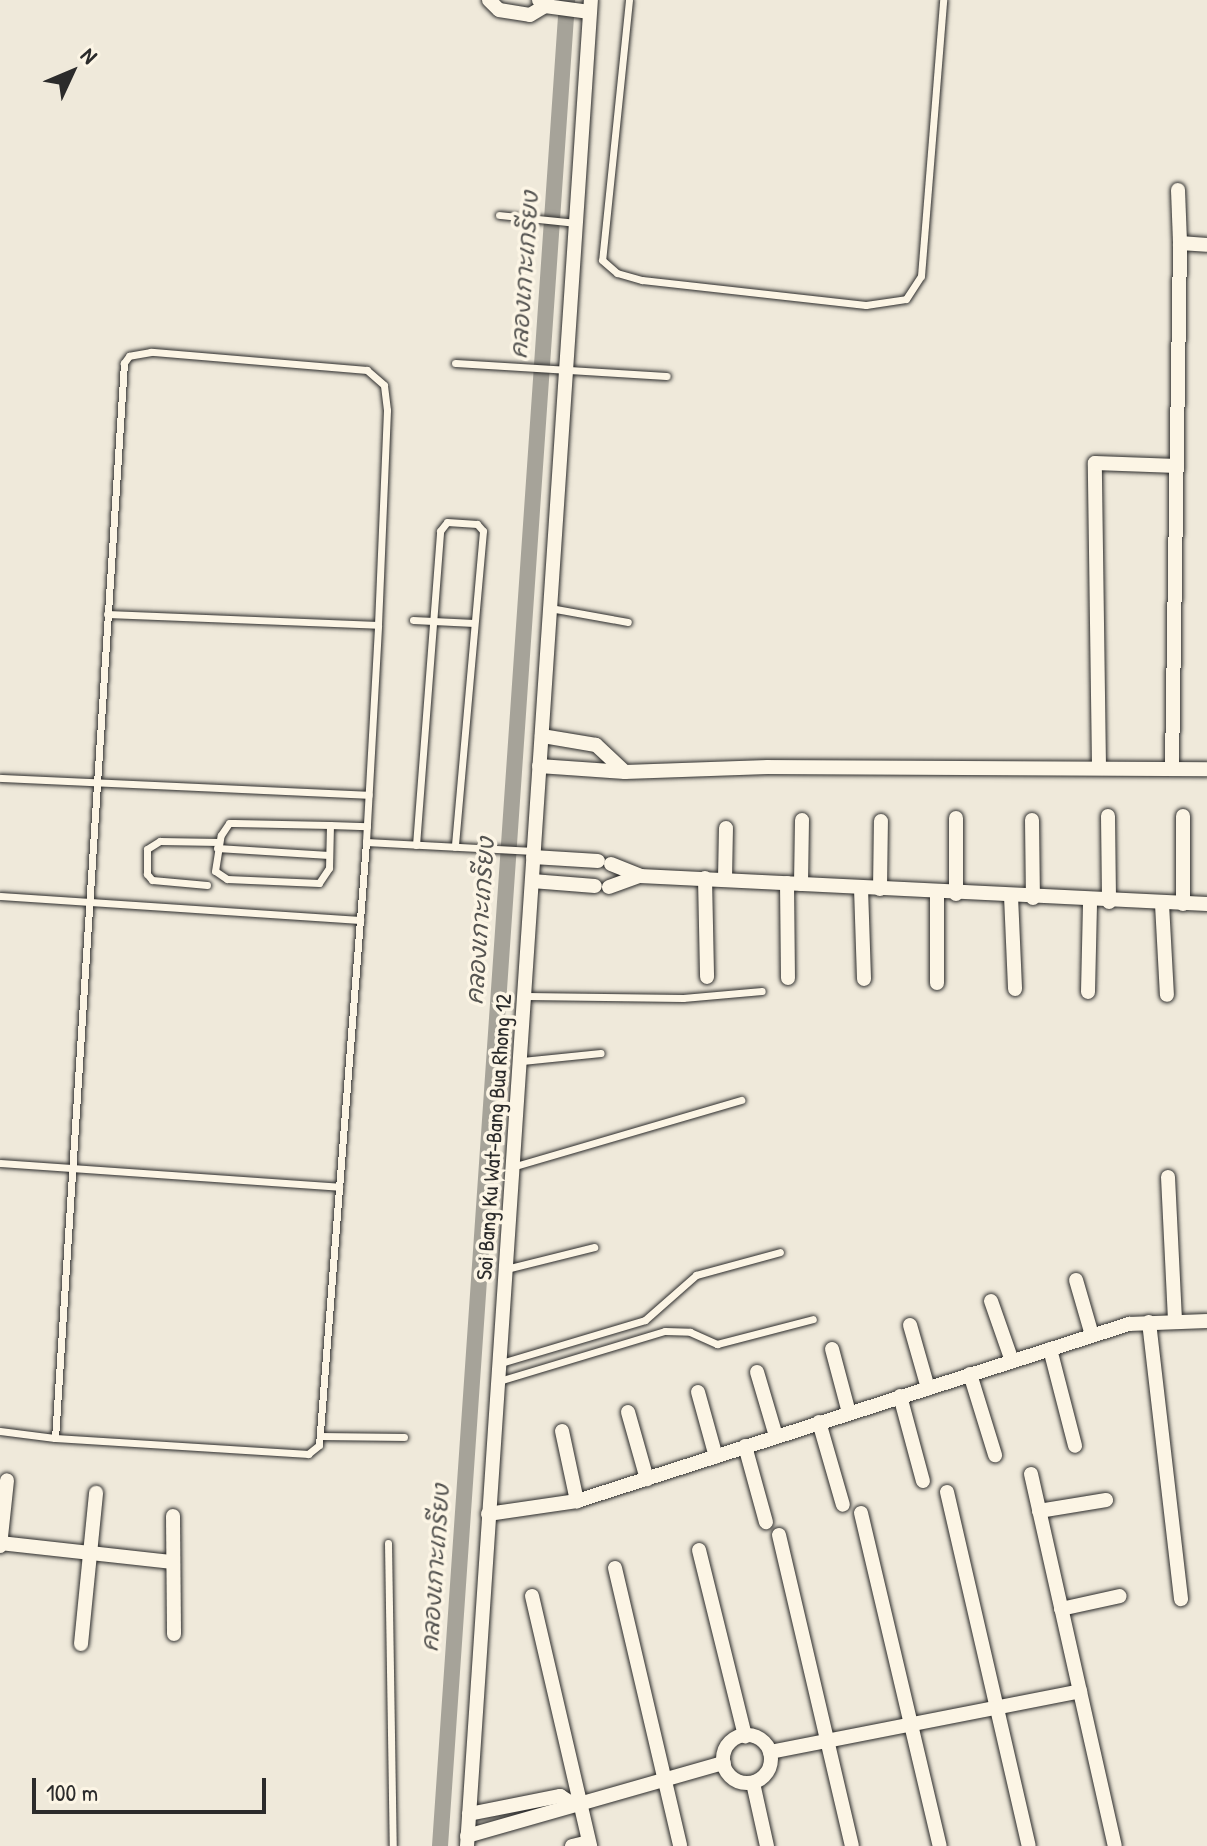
<!DOCTYPE html>
<meta charset="utf-8">
<style>
body{margin:0}
#map{position:relative;width:1207px;height:1846px;overflow:hidden;background:#efe9da;font-family:"Patrick Hand","Playpen Sans Thai",sans-serif}
div>[style]{position:absolute}
.canal>*{height:16px;margin:-8px;padding:0 8px;transform-origin:8px;border-radius:8px;background:#a6a399}
.roads{filter:drop-shadow(0 0 2px #2b2b2b) drop-shadow(0 0 2px #2b2b2b)}
.lane>*{height:7px;margin:-3.5px;padding:0 3.5px;transform-origin:3.5px;border-radius:3.5px;background:#fcf5e5}
.street>*{height:14px;margin:-7px;padding:0 7px;transform-origin:7px;border-radius:7px;background:#fcf5e5}
.street>.ring{margin:-7px;padding:0;box-sizing:content-box;background:none;border:14px solid #fcf5e5;border-radius:50%}
span{translate:-50% -50%;white-space:nowrap;text-align:center;line-height:1.15;-webkit-text-stroke:7px #fcf5e5;paint-order:stroke}
.street-label{font-size:22px;color:#2b2b2b}
.water-label{font-size:24px;color:#565552;font-style:italic}
.north{position:absolute;left:32px;top:32px;width:80px;height:80px;-webkit-text-stroke:6px #fcf5e5;paint-order:stroke;rotate:46deg;font-size:22px;font-weight:700;line-height:32px;text-align:center;color:#2b2b2b}
.north::after{content:'';display:block;margin:auto;width:28px;height:36px;background:#2b2b2b;clip-path:polygon(50% 0,100% 100%,50% 72%,0 100%)}
.scale{position:absolute;left:32px;top:1778px;width:234px;height:36px;box-sizing:border-box;border:4px solid #2b2b2b;border-top:0;padding-left:10px;font-size:24px;line-height:28px;white-space:nowrap;color:#2b2b2b;-webkit-text-stroke:6px #fcf5e5;paint-order:stroke}
</style>
<div id="map">
<div class="canal">
<div style="left:440px;top:1846px;width:1850px;rotate:-86.06deg"></div>
</div>
<div class="roads">
<div class="lane">
<div style="left:629px;top:0;width:261px;rotate:95.9deg"></div>
<div style="left:602px;top:260px;width:20px;rotate:41deg"></div>
<div style="left:617px;top:273px;width:26px;rotate:16deg"></div>
<div style="left:642px;top:280px;width:225px;rotate:6.4deg"></div>
<div style="left:866px;top:305px;width:40px;rotate:-8.5deg"></div>
<div style="left:906px;top:299px;width:27px;rotate:-57deg"></div>
<div style="left:921px;top:276px;width:277px;rotate:-85.4deg"></div>
<div style="left:499px;top:215px;width:77px;rotate:5.9deg"></div>
<div style="left:455px;top:363px;width:212px;rotate:3.5deg"></div>
<div style="left:550px;top:608px;width:79px;rotate:10.2deg"></div>
<div style="left:107px;top:614px;width:271px;rotate:2.3deg"></div>
<div style="left:413px;top:620px;width:61px;rotate:2.8deg"></div>
<div style="left:0;top:778px;width:369px;rotate:2.6deg"></div>
<div style="left:330px;top:825px;width:43px;rotate:91.3deg"></div>
<div style="left:329px;top:868px;width:18px;rotate:124deg"></div>
<div style="left:319px;top:883px;width:92px;rotate:-177.5deg"></div>
<div style="left:227px;top:879px;width:14px;rotate:-146deg"></div>
<div style="left:215px;top:871px;width:36px;rotate:-81deg"></div>
<div style="left:221px;top:835px;width:14px;rotate:-56deg"></div>
<div style="left:229px;top:823px;width:5px"></div>
<div style="left:234px;top:823px;width:96px;rotate:1.2deg"></div>
<div style="left:330px;top:825px;width:37px;rotate:2deg"></div>
<div style="left:366px;top:842px;width:168px;rotate:3.1deg"></div>
<div style="left:416px;top:845px;width:315px;rotate:-85.6deg"></div>
<div style="left:440px;top:531px;width:11px;rotate:-52deg"></div>
<div style="left:447px;top:522px;width:30px;rotate:4deg"></div>
<div style="left:477px;top:524px;width:9px;rotate:49deg"></div>
<div style="left:483px;top:531px;width:317px;rotate:95.1deg"></div>
<div style="left:217px;top:848px;width:112px;rotate:3.6deg"></div>
<div style="left:207px;top:885px;width:55px;rotate:-174.8deg"></div>
<div style="left:152px;top:880px;width:8px;rotate:-130deg"></div>
<div style="left:147px;top:874px;width:25px;rotate:-90deg"></div>
<div style="left:147px;top:849px;width:15px;rotate:-32deg"></div>
<div style="left:160px;top:841px;width:59px;rotate:1deg"></div>
<div style="left:0;top:896px;width:361px;rotate:3.8deg"></div>
<div style="left:526px;top:996px;width:157px;rotate:0.7deg"></div>
<div style="left:683px;top:998px;width:79px;rotate:-5.1deg"></div>
<div style="left:522px;top:1061px;width:79px;rotate:-5.8deg"></div>
<div style="left:0;top:1163px;width:340px;rotate:4deg"></div>
<div style="left:512px;top:1167px;width:239px;rotate:-16.3deg"></div>
<div style="left:506px;top:1269px;width:91px;rotate:-14deg"></div>
<div style="left:501px;top:1363px;width:150px;rotate:-16.6deg"></div>
<div style="left:645px;top:1320px;width:68px;rotate:-41.4deg"></div>
<div style="left:696px;top:1275px;width:87px;rotate:-15.3deg"></div>
<div style="left:499px;top:1381px;width:173px;rotate:-16.8deg"></div>
<div style="left:665px;top:1331px;width:25px;rotate:2deg"></div>
<div style="left:690px;top:1332px;width:30px;rotate:24deg"></div>
<div style="left:717px;top:1344px;width:99px;rotate:-14.6deg"></div>
<div style="left:0;top:1431px;width:55px;rotate:7.3deg"></div>
<div style="left:55px;top:1438px;width:254px;rotate:3.6deg"></div>
<div style="left:308px;top:1454px;width:14px;rotate:-39deg"></div>
<div style="left:319px;top:1445px;width:605px;rotate:-85.54deg"></div>
<div style="left:366px;top:842px;width:217px;rotate:-86.8deg"></div>
<div style="left:378px;top:625px;width:215px;rotate:-87.6deg"></div>
<div style="left:387px;top:410px;width:25px;rotate:-97deg"></div>
<div style="left:384px;top:385px;width:23px;rotate:-139deg"></div>
<div style="left:367px;top:370px;width:217px;rotate:-175.2deg"></div>
<div style="left:151px;top:352px;width:22px;rotate:170deg"></div>
<div style="left:129px;top:356px;width:9px;rotate:126deg"></div>
<div style="left:124px;top:363px;width:1077px;rotate:93.67deg"></div>
<div style="left:322px;top:1436px;width:82px;rotate:0.7deg"></div>
<div style="left:388px;top:1543px;width:303px;rotate:89.1deg"></div>
</div>
<div class="street">
<div style="left:489px;top:0;width:14px;rotate:45deg"></div>
<div style="left:499px;top:10px;width:31px;rotate:9deg"></div>
<div style="left:530px;top:15px;width:17px;rotate:-31deg"></div>
<div style="left:539px;top:0;width:8px;rotate:45deg"></div>
<div style="left:545px;top:6px;width:45px;rotate:7.6deg"></div>
<div style="left:1178px;top:190px;width:53px;rotate:87.8deg"></div>
<div style="left:539px;top:766px;width:86px;rotate:4deg"></div>
<div style="left:625px;top:772px;width:40px;rotate:-137deg"></div>
<div style="left:596px;top:745px;width:55px;rotate:-170.5deg"></div>
<div style="left:1099px;top:766px;width:303px;rotate:-90.8deg"></div>
<div style="left:1095px;top:463px;width:82px;rotate:2.1deg"></div>
<div style="left:1172px;top:766px;width:523px;rotate:-89.12deg"></div>
<div style="left:1180px;top:243px;width:27px;rotate:4deg"></div>
<div style="left:625px;top:772px;width:143px;rotate:-2deg"></div>
<div style="left:768px;top:767px;width:439px;rotate:0.3deg"></div>
<div style="left:1108px;top:816px;width:86px;rotate:89.3deg"></div>
<div style="left:956px;top:818px;width:76px;rotate:90deg"></div>
<div style="left:1032px;top:820px;width:78px;rotate:89.3deg"></div>
<div style="left:533px;top:857px;width:65px;rotate:3.5deg"></div>
<div style="left:611px;top:864px;width:31px;rotate:22deg"></div>
<div style="left:640px;top:876px;width:568px;rotate:2.83deg"></div>
<div style="left:705px;top:878px;width:99px;rotate:88.8deg"></div>
<div style="left:725px;top:879px;width:51px;rotate:-88.9deg"></div>
<div style="left:532px;top:881px;width:63px;rotate:4.5deg"></div>
<div style="left:787px;top:883px;width:95px;rotate:89.4deg"></div>
<div style="left:801px;top:884px;width:64px;rotate:-89.1deg"></div>
<div style="left:609px;top:887px;width:33px;rotate:-20deg"></div>
<div style="left:861px;top:888px;width:91px;rotate:88.1deg"></div>
<div style="left:880px;top:889px;width:68px;rotate:-89.2deg"></div>
<div style="left:1011px;top:896px;width:93px;rotate:87.5deg"></div>
<div style="left:1162px;top:904px;width:91px;rotate:86.9deg"></div>
<div style="left:1183px;top:904px;width:88px;rotate:-90deg"></div>
<div style="left:937px;top:983px;width:91px;rotate:-90deg"></div>
<div style="left:1088px;top:992px;width:91px;rotate:-88.7deg"></div>
<div style="left:1168px;top:1177px;width:144px;rotate:87.2deg"></div>
<div style="left:1076px;top:1280px;width:57px;rotate:73.8deg"></div>
<div style="left:991px;top:1301px;width:64px;rotate:70.7deg"></div>
<div style="left:1149px;top:1322px;width:279px;rotate:83.4deg"></div>
<div style="left:910px;top:1325px;width:66px;rotate:74.1deg"></div>
<div style="left:832px;top:1349px;width:66px;rotate:75.1deg"></div>
<div style="left:1050px;top:1349px;width:100px;rotate:75.5deg"></div>
<div style="left:757px;top:1372px;width:67px;rotate:73.5deg"></div>
<div style="left:970px;top:1374px;width:85px;rotate:72.8deg"></div>
<div style="left:698px;top:1392px;width:67px;rotate:74.5deg"></div>
<div style="left:900px;top:1396px;width:88px;rotate:74.9deg"></div>
<div style="left:628px;top:1412px;width:70px;rotate:74.2deg"></div>
<div style="left:819px;top:1422px;width:86px;rotate:73.9deg"></div>
<div style="left:562px;top:1431px;width:72px;rotate:77.9deg"></div>
<div style="left:745px;top:1446px;width:79px;rotate:74.6deg"></div>
<div style="left:1031px;top:1474px;width:381px;rotate:77.3deg"></div>
<div style="left:947px;top:1492px;width:363px;rotate:77deg"></div>
<div style="left:1039px;top:1511px;width:68px;rotate:-9.3deg"></div>
<div style="left:861px;top:1513px;width:342px;rotate:76.7deg"></div>
<div style="left:488px;top:1514px;width:90px;rotate:-8.3deg"></div>
<div style="left:577px;top:1501px;width:580px;rotate:-17.78deg"></div>
<div style="left:1129px;top:1324px;width:78px;rotate:-2.2deg"></div>
<div style="left:173px;top:1516px;width:118px;rotate:89.5deg"></div>
<div style="left:779px;top:1535px;width:319px;rotate:76.8deg"></div>
<div style="left:0;top:1543px;width:174px;rotate:6.3deg"></div>
<div style="left:0;top:1546px;width:66px;rotate:-83.9deg"></div>
<div style="left:699px;top:1550px;width:192px;rotate:76.1deg"></div>
<div style="left:615px;top:1568px;width:285px;rotate:76.8deg"></div>
<div style="left:532px;top:1596px;width:257px;rotate:76.9deg"></div>
<div style="left:1061px;top:1609px;width:60px;rotate:-12.4deg"></div>
<div style="left:81px;top:1644px;width:152px;rotate:-84.3deg"></div>
<div class="ring" style="left:723px;top:1735px;width:34px;height:34px"></div>
<div style="left:770px;top:1752px;width:316px;rotate:-11.1deg"></div>
<div style="left:753px;top:1783px;width:65px;rotate:77.5deg"></div>
<div style="left:469px;top:1814px;width:93px;rotate:-11.2deg"></div>
<div style="left:560px;top:1796px;width:13px;rotate:32deg"></div>
<div style="left:467px;top:1836px;width:267px;rotate:-15.9deg"></div>
<div style="left:467px;top:1846px;width:1850px;rotate:-86.16deg"></div>
<div style="left:572px;top:1846px;width:17px;rotate:-13deg"></div>
</div>
</div>
<div class="street-label">
<span style="left:494px;top:1137px;rotate:-86deg">Soi Bang Ku Wat-Bang Bua Rhong 12</span>
</div>
<div class="water-label">
<span style="left:524px;top:275px;rotate:-86deg">คลองเกาะเกรียง</span>
<span style="left:480px;top:921px;rotate:-86deg">คลองเกาะเกรียง</span>
<span style="left:435px;top:1568px;rotate:-86deg">คลองเกาะเกรียง</span>
</div>
<div class="north">N</div>
<div class="scale">100 m</div>
</div>
